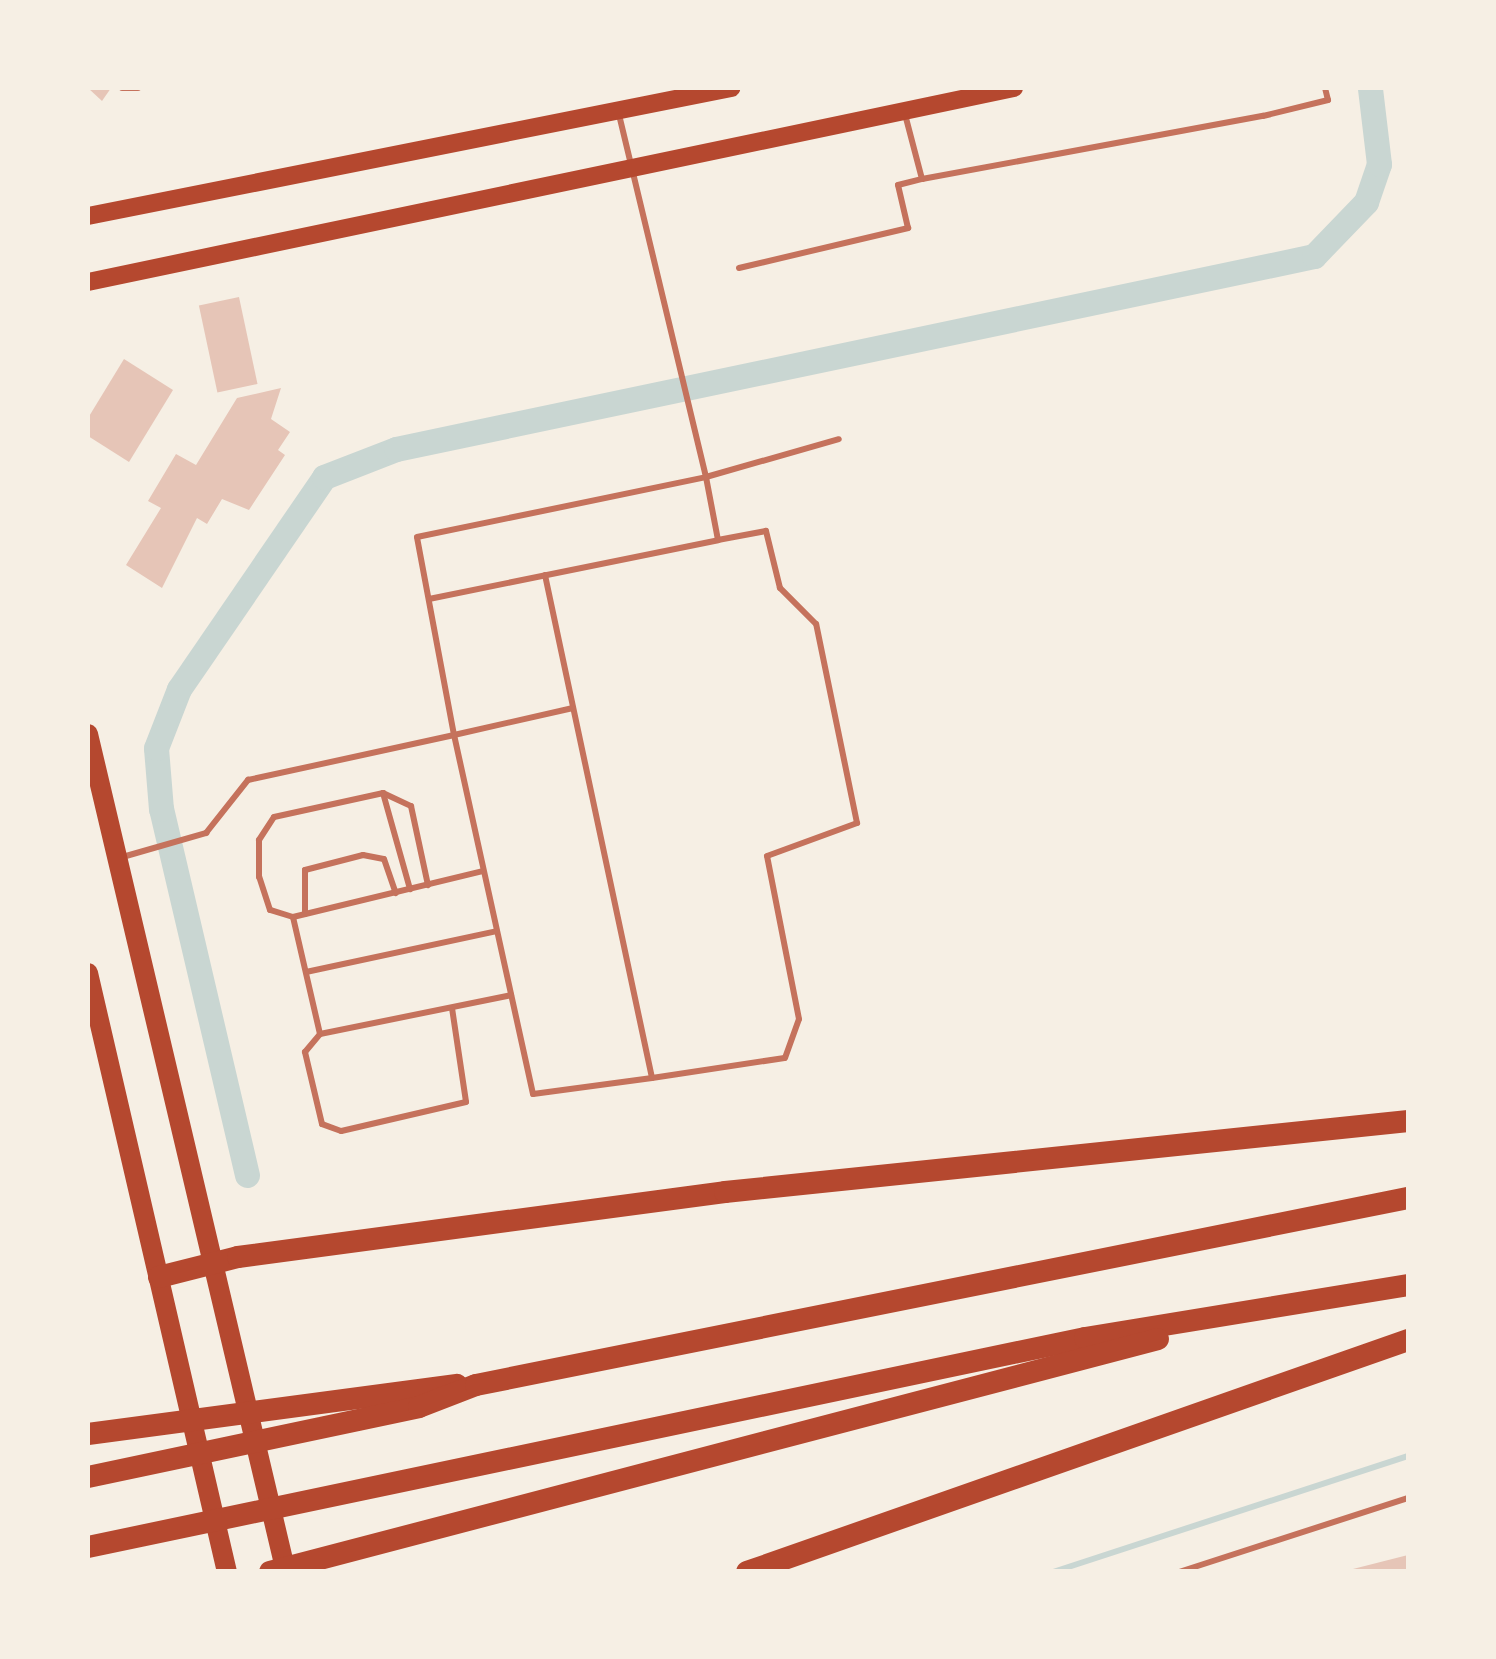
<!DOCTYPE html>
<style>
body{margin:0}
#map{position:relative;width:1496px;height:1659px;overflow:hidden;background:#f6efe4;font-family:"IBM Plex Serif",serif}
div>[style]{position:absolute}
.stream>*{height:6px;margin:-3px;padding:0 3px;transform-origin:3px;border-radius:3px;background:#c9d6d2}
.canal>*{height:25px;margin:-12.5px;padding:0 12.5px;transform-origin:12.5px;border-radius:12.5px;background:#c9d6d2}
.building>*{inset:0;background:#e6c5b7;transform-origin:0 0}
.service>*{height:6px;margin:-3px;padding:0 3px;transform-origin:3px;border-radius:3px;background:#c5725c}
.secondary>*{height:18px;margin:-9px;padding:0 9px;transform-origin:9px;border-radius:9px;background:#b5482f}
.primary>*{height:20px;margin:-10px;padding:0 10px;transform-origin:10px;border-radius:10px;background:#b5482f}
.motorway>*{height:22px;margin:-11px;padding:0 11px;transform-origin:11px;border-radius:11px;background:#b5482f}
span{translate:-50% -50%;white-space:nowrap;text-align:center;line-height:1.15;-webkit-text-stroke:9px #f6efe4;paint-order:stroke}
.frame{position:absolute;inset:0;border:90px solid #f6efe4;pointer-events:none}
</style>
<div id="map">
<div class="stream">
<div style="left:1053px;top:1572px;width:373px;rotate:-18.1deg"></div>
</div>
<div class="canal">
<div style="left:247px;top:1175px;width:376px;rotate:-103.2deg"></div>
<div style="left:161px;top:809px;width:61px;rotate:-94.7deg"></div>
<div style="left:156px;top:748px;width:63px;rotate:-68.7deg"></div>
<div style="left:179px;top:689px;width:257px;rotate:-55.6deg"></div>
<div style="left:324px;top:477px;width:77px;rotate:-21.3deg"></div>
<div style="left:396px;top:449px;width:938px;rotate:-11.87deg"></div>
<div style="left:1314px;top:256px;width:75px;rotate:-46.1deg"></div>
<div style="left:1366px;top:202px;width:40px;rotate:-71.1deg"></div>
<div style="left:1379px;top:164px;width:77px;rotate:-96.8deg"></div>
</div>
<div class="building">
<div style="clip-path:polygon(88px 88px,111px 88px,102px 101px)"></div>
<div style="left:239px;top:297px;width:89px;height:41px;rotate:78deg"></div>
<div style="clip-path:polygon(124px 359px,173px 390px,129px 462px,88px 436px,88px 418px)"></div>
<div style="clip-path:polygon(281px 388px,271px 419px,290px 432px,278px 450px,285px 455px,249px 510px,222px 499px,207px 524px,197px 518px,162px 588px,126px 565px,161px 508px,148px 501px,176px 454px,196px 465px,237px 398px)"></div>
<div style="clip-path:polygon(1408px 1555px,1408px 1572px,1349px 1572px,1349px 1570px)"></div>
</div>
<div class="service">
<div style="left:122px;top:88px;width:16px"></div>
<div style="left:922px;top:179px;width:347px;rotate:-10.5deg"></div>
<div style="left:1263px;top:116px;width:67px;rotate:-13.8deg"></div>
<div style="left:1328px;top:100px;width:12px;rotate:-104deg"></div>
<div style="left:739px;top:268px;width:174px;rotate:-13.3deg"></div>
<div style="left:908px;top:228px;width:44px;rotate:-103.1deg"></div>
<div style="left:898px;top:185px;width:25px;rotate:-14deg"></div>
<div style="left:922px;top:179px;width:67px;rotate:-104.7deg"></div>
<div style="left:545px;top:575px;width:514px;rotate:77.99deg"></div>
<div style="left:652px;top:1078px;width:120px;rotate:172.3deg"></div>
<div style="left:533px;top:1094px;width:368px;rotate:-102.4deg"></div>
<div style="left:454px;top:735px;width:122px;rotate:-12.8deg"></div>
<div style="left:429px;top:599px;width:295px;rotate:-11.5deg"></div>
<div style="left:718px;top:540px;width:64px;rotate:-100.8deg"></div>
<div style="left:706px;top:477px;width:138px;rotate:-15.9deg"></div>
<div style="left:383px;top:793px;width:31px;rotate:25deg"></div>
<div style="left:411px;top:806px;width:81px;rotate:77.9deg"></div>
<div style="left:119px;top:858px;width:91px;rotate:-16deg"></div>
<div style="left:206px;top:833px;width:68px;rotate:-51.6deg"></div>
<div style="left:248px;top:780px;width:211px;rotate:-12.3deg"></div>
<div style="left:454px;top:735px;width:201px;rotate:-100.6deg"></div>
<div style="left:417px;top:537px;width:295px;rotate:-11.7deg"></div>
<div style="left:706px;top:477px;width:372px;rotate:-103.5deg"></div>
<div style="left:305px;top:914px;width:44px;rotate:-90deg"></div>
<div style="left:305px;top:870px;width:60px;rotate:-14.5deg"></div>
<div style="left:363px;top:855px;width:21px;rotate:11deg"></div>
<div style="left:384px;top:859px;width:36px;rotate:71deg"></div>
<div style="left:293px;top:917px;width:24px;rotate:-163deg"></div>
<div style="left:270px;top:910px;width:35px;rotate:-108deg"></div>
<div style="left:259px;top:877px;width:37px;rotate:-90deg"></div>
<div style="left:259px;top:840px;width:27px;rotate:-57deg"></div>
<div style="left:274px;top:817px;width:112px;rotate:-12.4deg"></div>
<div style="left:383px;top:793px;width:100px;rotate:74.3deg"></div>
<div style="left:306px;top:972px;width:195px;rotate:-12.1deg"></div>
<div style="left:452px;top:1008px;width:95px;rotate:81.5deg"></div>
<div style="left:466px;top:1102px;width:128px;rotate:166.9deg"></div>
<div style="left:341px;top:1131px;width:20px;rotate:-160deg"></div>
<div style="left:322px;top:1124px;width:74px;rotate:-103.3deg"></div>
<div style="left:305px;top:1052px;width:23px;rotate:-50deg"></div>
<div style="left:320px;top:1034px;width:195px;rotate:-11.5deg"></div>
<div style="left:320px;top:1034px;width:120px;rotate:-103deg"></div>
<div style="left:293px;top:917px;width:195px;rotate:-13.6deg"></div>
<div style="left:652px;top:1078px;width:134px;rotate:-8.6deg"></div>
<div style="left:785px;top:1058px;width:41px;rotate:-70.3deg"></div>
<div style="left:799px;top:1019px;width:166px;rotate:-101.1deg"></div>
<div style="left:767px;top:856px;width:96px;rotate:-20.1deg"></div>
<div style="left:857px;top:823px;width:203px;rotate:-101.6deg"></div>
<div style="left:816px;top:624px;width:51px;rotate:-135deg"></div>
<div style="left:780px;top:588px;width:59px;rotate:-103.8deg"></div>
<div style="left:766px;top:531px;width:49px;rotate:169.4deg"></div>
<div style="left:1179px;top:1572px;width:241px;rotate:-17.9deg"></div>
</div>
<div class="secondary">
<div style="left:88px;top:216px;width:656px;rotate:-11.26deg"></div>
<div style="left:88px;top:282px;width:946px;rotate:-11.83deg"></div>
</div>
<div class="primary">
<div style="left:88px;top:734px;width:861px;rotate:76.71deg"></div>
<div style="left:88px;top:973px;width:615px;rotate:76.94deg"></div>
</div>
<div class="motorway">
<div style="left:159px;top:1277px;width:81px;rotate:-14.2deg"></div>
<div style="left:238px;top:1257px;width:491px;rotate:-7.6deg"></div>
<div style="left:725px;top:1192px;width:687px;rotate:-5.93deg"></div>
<div style="left:88px;top:1434px;width:372px;rotate:-7.6deg"></div>
<div style="left:88px;top:1477px;width:338px;rotate:-11.9deg"></div>
<div style="left:419px;top:1407px;width:61px;rotate:-21.1deg"></div>
<div style="left:476px;top:1385px;width:951px;rotate:-11.35deg"></div>
<div style="left:88px;top:1547px;width:1019px;rotate:-11.84deg"></div>
<div style="left:1085px;top:1338px;width:327px;rotate:-9.3deg"></div>
<div style="left:270px;top:1572px;width:918px;rotate:-14.7deg"></div>
<div style="left:747px;top:1572px;width:701px;rotate:-19.34deg"></div>
</div>
<div class="frame"></div>
</div>
